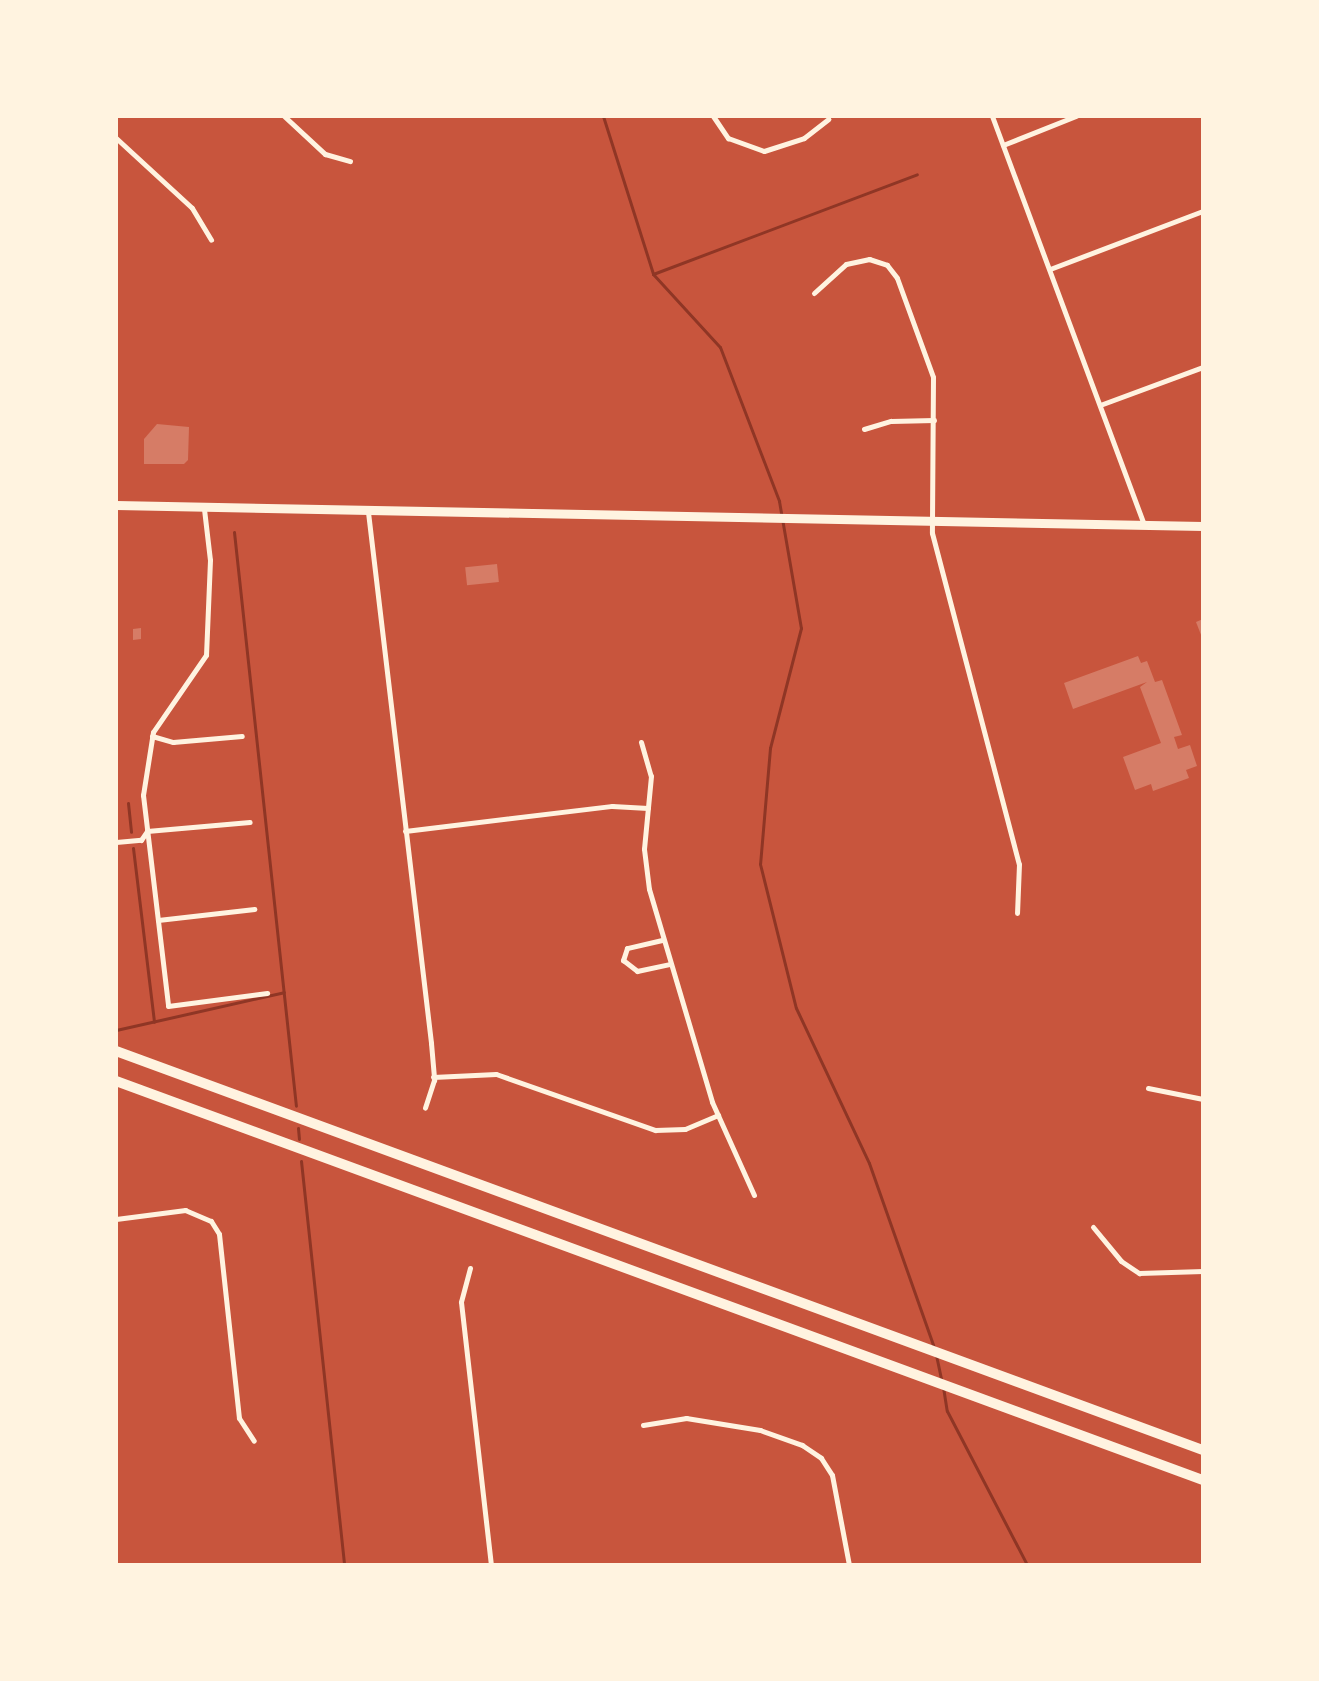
<!DOCTYPE html>
<style>
body{margin:0}
#map{position:relative;width:1319px;height:1681px;overflow:hidden;background:#c8553d;font-family:"Public Sans",sans-serif}
div>[style]{position:absolute}
.stream>*{height:3px;margin:-1.5px;padding:0 1.5px;transform-origin:1.5px;border-radius:1.5px;background:#8f3625}
.building>*{inset:0;background:#d67c66;transform-origin:0 0}
.minor>*{height:5px;margin:-2.5px;padding:0 2.5px;transform-origin:2.5px;border-radius:2.5px;background:#fff3e0}
.primary>*{height:9px;margin:-4.5px;padding:0 4.5px;transform-origin:4.5px;border-radius:4.5px;background:#fff3e0}
.motorway>*{height:10px;margin:-5px;padding:0 5px;transform-origin:5px;border-radius:5px;background:#fff3e0}
span{translate:-50% -50%;white-space:nowrap;text-align:center;line-height:1.15;-webkit-text-stroke:8px #fff3e0;paint-order:stroke}
.frame{position:absolute;inset:0;border:118px solid #fff3e0;pointer-events:none}
</style>
<div id="map">
<div class="stream">
<div style="left:603px;top:116px;width:166px;rotate:72.4deg"></div>
<div style="left:653px;top:274px;width:99px;rotate:47.5deg"></div>
<div style="left:720px;top:347px;width:165px;rotate:69deg"></div>
<div style="left:779px;top:501px;width:129px;rotate:80.2deg"></div>
<div style="left:801px;top:628px;width:124px;rotate:104.5deg"></div>
<div style="left:770px;top:748px;width:116px;rotate:94.9deg"></div>
<div style="left:760px;top:864px;width:148px;rotate:76deg"></div>
<div style="left:796px;top:1008px;width:171px;rotate:64.8deg"></div>
<div style="left:869px;top:1163px;width:196px;rotate:70.6deg"></div>
<div style="left:653px;top:274px;width:282px;rotate:-20.7deg"></div>
<div style="left:234px;top:532px;width:577px;rotate:83.84deg"></div>
<div style="left:128px;top:803px;width:29px;rotate:84deg"></div>
<div style="left:133px;top:848px;width:175px;rotate:83.1deg"></div>
<div style="left:116px;top:1030px;width:172px;rotate:-12.7deg"></div>
<div style="left:298px;top:1128px;width:11px;rotate:85deg"></div>
<div style="left:301px;top:1161px;width:406px;rotate:83.9deg"></div>
<div style="left:936px;top:1355px;width:25px;rotate:78deg"></div>
<div style="left:943px;top:1387px;width:24px;rotate:81deg"></div>
<div style="left:947px;top:1411px;width:174px;rotate:62.5deg"></div>
</div>
<div class="building">
<div style="clip-path:polygon(157px 424px,189px 427px,188px 460px,184px 464px,144px 464px,144px 439px)"></div>
<div style="left:497px;top:564px;width:18px;height:32px;rotate:84deg"></div>
<div style="clip-path:polygon(1203px 619px,1203px 640px,1196px 622px)"></div>
<div style="clip-path:polygon(141px 628px,141px 639px,133px 640px,133px 629px)"></div>
<div style="clip-path:polygon(1138px 656px,1141px 663px,1147px 661px,1155px 682px,1162px 680px,1182px 735px,1174px 737px,1178px 749px,1190px 745px,1197px 766px,1186px 770px,1189px 778px,1153px 791px,1151px 784px,1135px 790px,1123px 757px,1161px 743px,1140px 687px,1147px 682px,1073px 709px,1064px 683px)"></div>
</div>
<div class="minor">
<div style="left:284px;top:116px;width:56px;rotate:42.8deg"></div>
<div style="left:325px;top:154px;width:26px;rotate:16deg"></div>
<div style="left:713px;top:116px;width:27px;rotate:56deg"></div>
<div style="left:728px;top:138px;width:38px;rotate:20deg"></div>
<div style="left:764px;top:151px;width:42px;rotate:-18deg"></div>
<div style="left:804px;top:138px;width:31px;rotate:-38deg"></div>
<div style="left:992px;top:116px;width:435px;rotate:69.6deg"></div>
<div style="left:116px;top:138px;width:103px;rotate:42.6deg"></div>
<div style="left:192px;top:208px;width:37px;rotate:59deg"></div>
<div style="left:1003px;top:145px;width:79px;rotate:-21.7deg"></div>
<div style="left:1050px;top:269px;width:164px;rotate:-20.8deg"></div>
<div style="left:814px;top:293px;width:43px;rotate:-42.2deg"></div>
<div style="left:846px;top:264px;width:24px;rotate:-12deg"></div>
<div style="left:869px;top:259px;width:19px;rotate:18deg"></div>
<div style="left:887px;top:265px;width:16px;rotate:52deg"></div>
<div style="left:897px;top:278px;width:105px;rotate:70deg"></div>
<div style="left:933px;top:377px;width:156px;rotate:90.4deg"></div>
<div style="left:932px;top:533px;width:342px;rotate:75.3deg"></div>
<div style="left:1019px;top:864px;width:49px;rotate:92.3deg"></div>
<div style="left:1100px;top:405px;width:110px;rotate:-20.3deg"></div>
<div style="left:864px;top:429px;width:28px;rotate:-17deg"></div>
<div style="left:891px;top:421px;width:43px;rotate:-1.3deg"></div>
<div style="left:204px;top:509px;width:51px;rotate:83.3deg"></div>
<div style="left:210px;top:560px;width:95px;rotate:92.4deg"></div>
<div style="left:206px;top:655px;width:93px;rotate:124.5deg"></div>
<div style="left:153px;top:732px;width:64px;rotate:99deg"></div>
<div style="left:143px;top:795px;width:212px;rotate:83.2deg"></div>
<div style="left:168px;top:1006px;width:100px;rotate:-7.5deg"></div>
<div style="left:368px;top:512px;width:535px;rotate:83.23deg"></div>
<div style="left:431px;top:1043px;width:37px;rotate:85deg"></div>
<div style="left:434px;top:1080px;width:29px;rotate:108deg"></div>
<div style="left:152px;top:736px;width:22px;rotate:16deg"></div>
<div style="left:173px;top:742px;width:69px;rotate:-5deg"></div>
<div style="left:641px;top:742px;width:35px;rotate:74deg"></div>
<div style="left:651px;top:776px;width:73px;rotate:95.5deg"></div>
<div style="left:644px;top:849px;width:40px;rotate:82.9deg"></div>
<div style="left:649px;top:889px;width:222px;rotate:73.5deg"></div>
<div style="left:712px;top:1102px;width:102px;rotate:65.7deg"></div>
<div style="left:405px;top:831px;width:209px;rotate:-6.9deg"></div>
<div style="left:612px;top:806px;width:36px;rotate:3deg"></div>
<div style="left:116px;top:842px;width:25px;rotate:-5deg"></div>
<div style="left:141px;top:840px;width:11px;rotate:-56deg"></div>
<div style="left:147px;top:831px;width:103px;rotate:-5deg"></div>
<div style="left:158px;top:920px;width:97px;rotate:-6.5deg"></div>
<div style="left:662px;top:940px;width:36px;rotate:167deg"></div>
<div style="left:627px;top:948px;width:13px;rotate:108deg"></div>
<div style="left:623px;top:960px;width:18px;rotate:38deg"></div>
<div style="left:637px;top:971px;width:33px;rotate:-12deg"></div>
<div style="left:433px;top:1077px;width:63px;rotate:-2.7deg"></div>
<div style="left:496px;top:1074px;width:169px;rotate:19.4deg"></div>
<div style="left:655px;top:1130px;width:30px;rotate:-2deg"></div>
<div style="left:685px;top:1129px;width:36px;rotate:-23deg"></div>
<div style="left:1148px;top:1088px;width:56px;rotate:11.3deg"></div>
<div style="left:116px;top:1219px;width:70px;rotate:-7.4deg"></div>
<div style="left:185px;top:1210px;width:28px;rotate:23deg"></div>
<div style="left:211px;top:1221px;width:15px;rotate:58deg"></div>
<div style="left:219px;top:1234px;width:185px;rotate:83.8deg"></div>
<div style="left:239px;top:1418px;width:27px;rotate:57deg"></div>
<div style="left:1093px;top:1227px;width:44px;rotate:50.5deg"></div>
<div style="left:1121px;top:1261px;width:22px;rotate:34deg"></div>
<div style="left:1139px;top:1273px;width:64px;rotate:-1.8deg"></div>
<div style="left:470px;top:1268px;width:35px;rotate:105deg"></div>
<div style="left:461px;top:1302px;width:265px;rotate:83.5deg"></div>
<div style="left:643px;top:1425px;width:44px;rotate:-9.2deg"></div>
<div style="left:686px;top:1418px;width:75px;rotate:9.2deg"></div>
<div style="left:760px;top:1430px;width:45px;rotate:19.7deg"></div>
<div style="left:802px;top:1445px;width:23px;rotate:34deg"></div>
<div style="left:821px;top:1458px;width:20px;rotate:57deg"></div>
<div style="left:832px;top:1475px;width:92px;rotate:79.3deg"></div>
</div>
<div class="primary">
<div style="left:116px;top:505px;width:1087px;rotate:1.11deg"></div>
</div>
<div class="motorway">
<div style="left:116px;top:1051px;width:1158px;rotate:20.16deg"></div>
<div style="left:116px;top:1081px;width:1158px;rotate:20.16deg"></div>
</div>
<div class="frame"></div>
</div>
